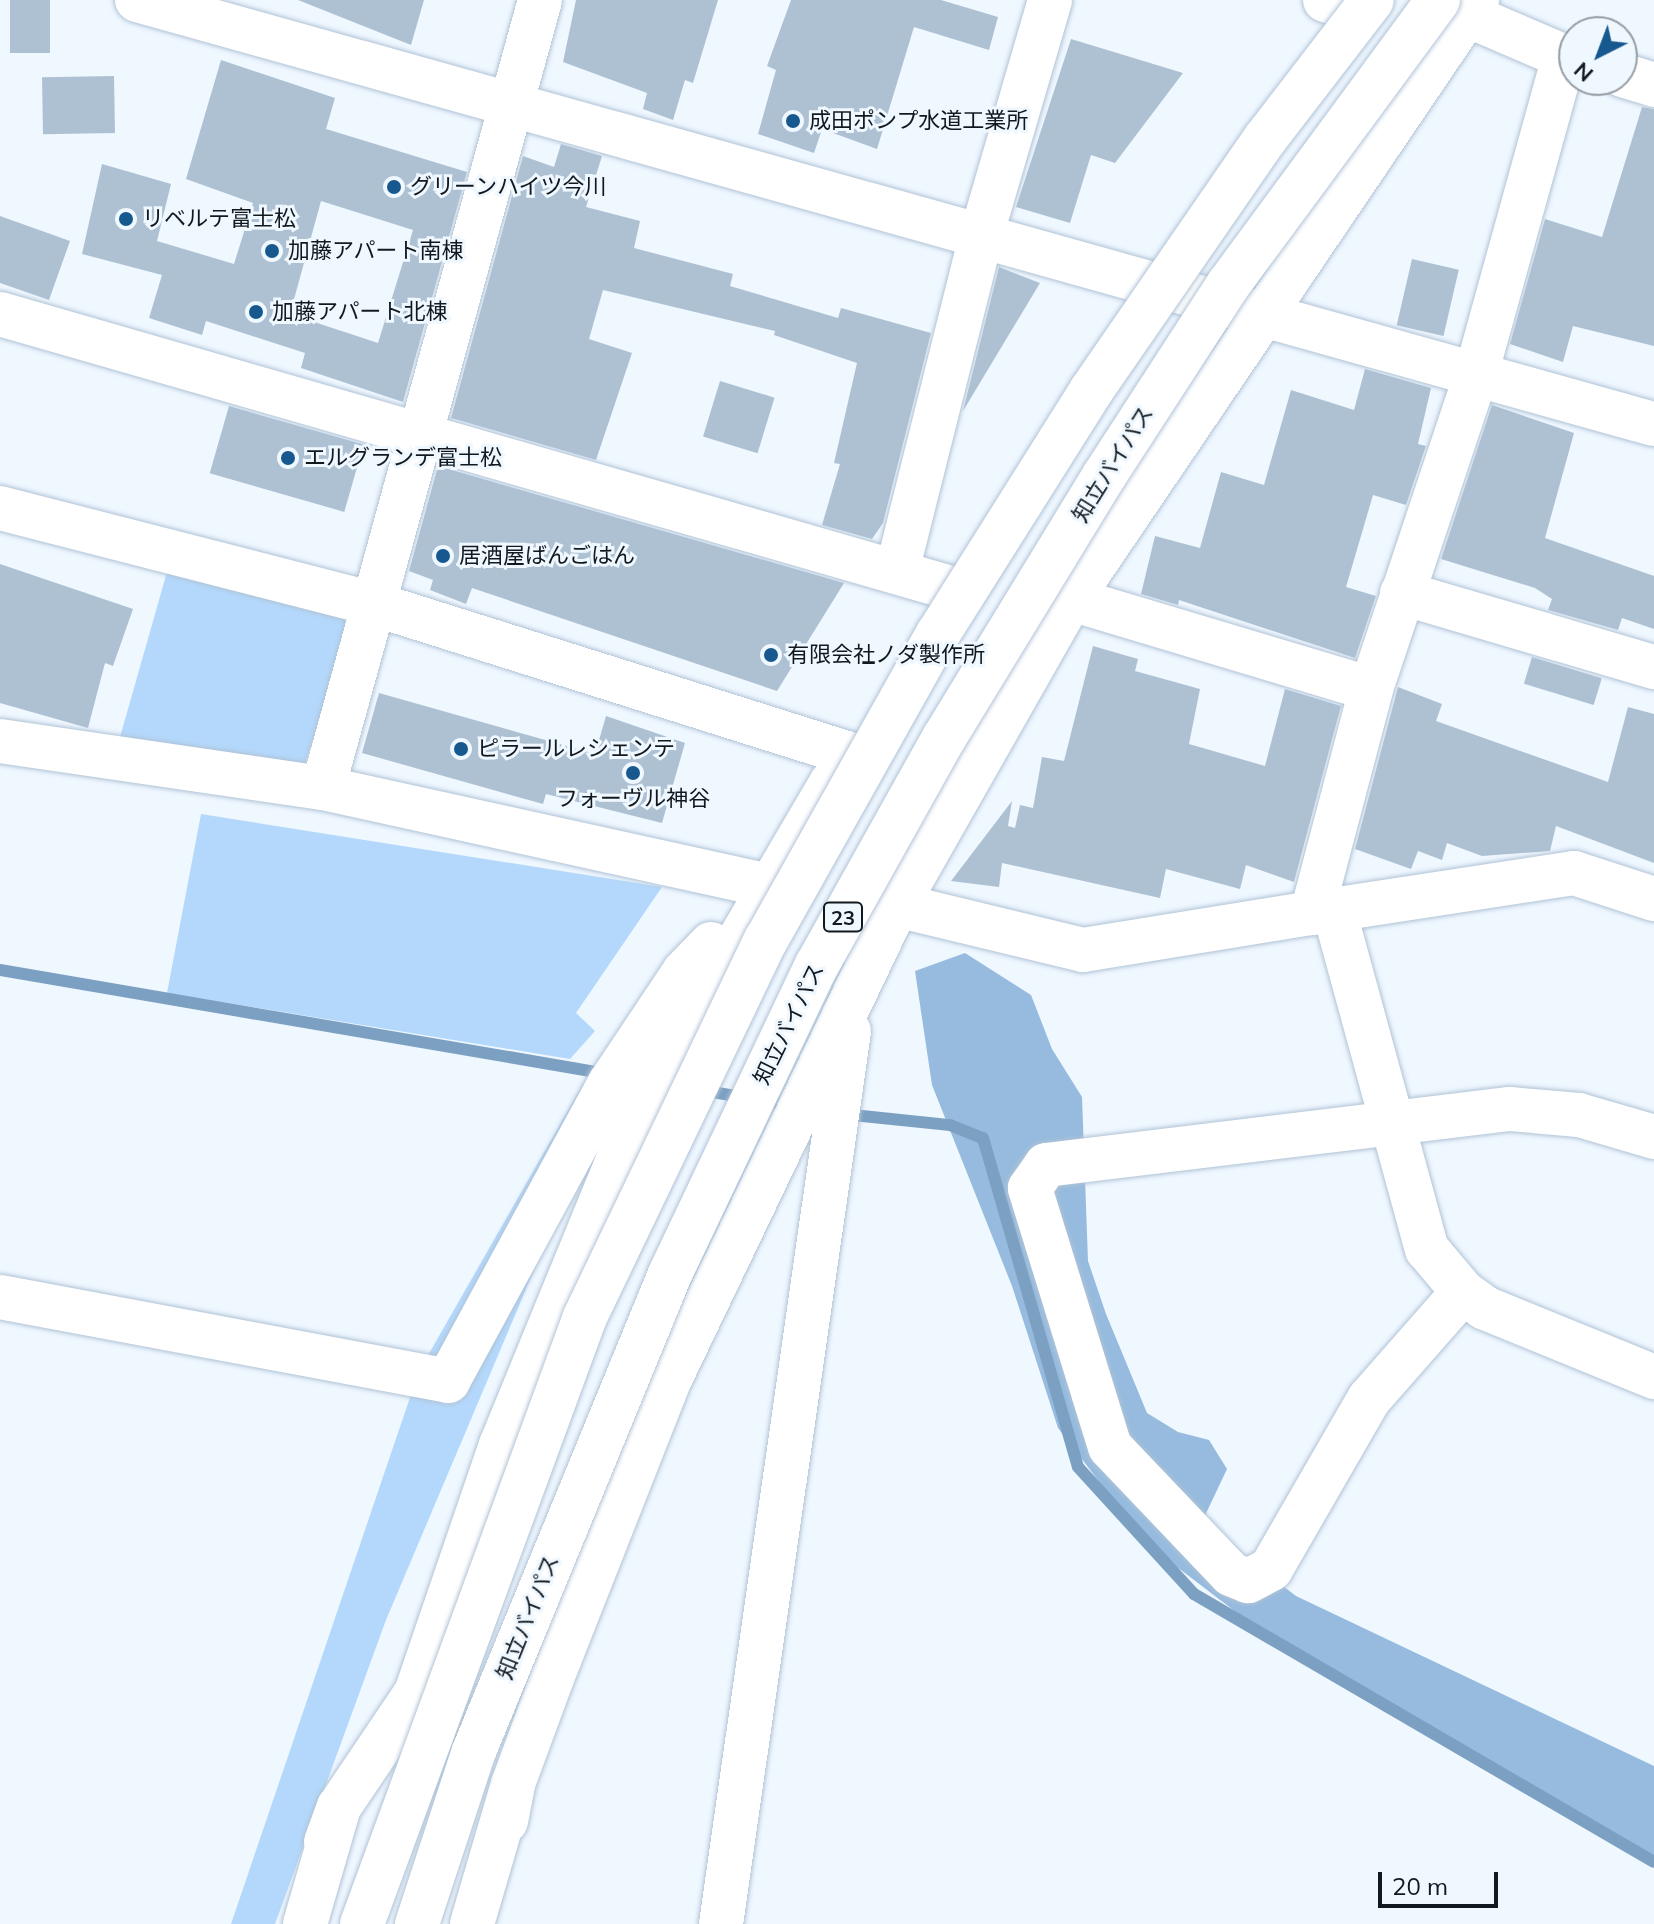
<!DOCTYPE html>
<meta charset="utf-8">
<style>
body{margin:0}
#map{position:relative;width:1654px;height:1924px;overflow:hidden;background:#eff7ff;font-family:Mulish,"Noto Sans JP",sans-serif}
div>[style]{position:absolute}
.green>*{inset:0;background:#b4d8fb}
.forest>*{inset:0;background:#96bbde}
.stream>*{height:12px;margin:-6px;padding:0 6px;transform-origin:6px;border-radius:6px;background:#7ca0c2}
.building>*{inset:0;background:#aec1d3;transform-origin:0 0}
.roads{filter:drop-shadow(0 0 2px #b0c3d6) drop-shadow(0 0 2px #b0c3d6)}
.minor>*{height:44px;margin:-22px;padding:0 22px;transform-origin:22px;border-radius:22px;background:#fff}
.highway>*{height:44px;margin:-22px;padding:0 22px;transform-origin:22px;border-radius:22px;background:#fff}
.bridges{filter:drop-shadow(0 0 2px #b0c3d6) drop-shadow(0 0 2px #b0c3d6)}
.highway-bridge>*{height:44px;margin:-22px;padding:0 22px;transform-origin:22px;border-radius:22px;background:#fff}
.dots>*{width:22px;height:22px;translate:-50% -50%;box-sizing:border-box;border:4px solid #eff7ff;border-radius:50%}
span{translate:-50% -50%;white-space:nowrap;text-align:center;line-height:1.15;-webkit-text-stroke:6px #eff7ff;paint-order:stroke}
.shield-label span{padding:2px 6px;background:#eff7ff;border:2px solid;border-radius:6px;-webkit-text-stroke-width:0}
.shield-label{font-size:20px;color:#11181e;font-weight:700}
.poi-label{font-size:22px;color:#11181e}
.left{translate:0 -50%;text-align:left}
.street-label{font-size:22px;color:#11181e}
.north{position:absolute;left:1558px;top:16px;width:80px;height:80px;box-sizing:border-box;background:#eff7ff;border:2px solid #969ea5;border-radius:50%;rotate:222deg;font-size:22px;font-weight:700;line-height:32px;text-align:center;color:#11181e}
.north::after{content:'';display:block;margin:auto;width:28px;height:36px;background:#17598e;clip-path:polygon(50% 0,100% 100%,50% 72%,0 100%)}
.scale{position:absolute;left:1378px;top:1872px;width:120px;height:36px;box-sizing:border-box;border:4px solid #11181e;border-top:0;padding-left:10px;font-size:24px;line-height:28px;white-space:nowrap;color:#11181e;-webkit-text-stroke:6px #eff7ff;paint-order:stroke}
</style>
<div id="map">
<div class="green">
<div style="clip-path:polygon(171px 558px,358px 603px,304px 766px,120px 737px)"></div>
<div style="clip-path:polygon(201px 814px,662px 887px,576px 1013px,595px 1031px,570px 1059px,167px 993px)"></div>
<div style="clip-path:polygon(583px 1084px,609px 1093px,386px 1620px,275px 1924px,231px 1924px,419px 1371px)"></div>
</div>
<div class="forest">
<div style="clip-path:polygon(965px 953px,1031px 995px,1052px 1049px,1082px 1097px,1088px 1261px,1106px 1314px,1147px 1413px,1178px 1432px,1209px 1440px,1227px 1469px,1201px 1524px,1296px 1596px,1654px 1766px,1654px 1857px,1249px 1622px,1147px 1544px,1058px 1428px,1012px 1286px,932px 1085px,915px 971px)"></div>
</div>
<div class="stream">
<div style="left:0;top:970px;width:617px;rotate:9.71deg"></div>
<div style="left:701px;top:1090px;width:93px;rotate:9.9deg"></div>
<div style="left:843px;top:1114px;width:108px;rotate:5.9deg"></div>
<div style="left:950px;top:1125px;width:35px;rotate:22deg"></div>
<div style="left:983px;top:1138px;width:342px;rotate:73.9deg"></div>
<div style="left:1078px;top:1467px;width:172px;rotate:47.6deg"></div>
<div style="left:1194px;top:1594px;width:532px;rotate:30.23deg"></div>
</div>
<div class="building">
<div style="left:10px;top:0;width:40px;height:53px"></div>
<div style="clip-path:polygon(298px 0,424px 0,411px 45px)"></div>
<div style="clip-path:polygon(576px 0,718px 0,693px 83px,685px 80px,673px 120px,643px 109px,647px 93px,563px 62px)"></div>
<div style="clip-path:polygon(791px 0,941px 0,998px 17px,989px 50px,914px 27px,877px 149px,822px 129px,814px 153px,758px 134px,776px 70px,767px 66px)"></div>
<div style="clip-path:polygon(1071px 39px,1183px 73px,1115px 163px,1091px 155px,1070px 223px,1016px 207px)"></div>
<div style="clip-path:polygon(evenodd,221px 60px,335px 98px,326px 129px,467px 172px,403px 402px,301px 368px,305px 353px,206px 321px,202px 335px,149px 318px,162px 275px,82px 254px,102px 164px,171px 184px,157px 241px,234px 264px,253px 203px,186px 179px,221px 60px,321px 201px,413px 230px,378px 343px,290px 314px,321px 201px)"></div>
<div style="left:114px;top:76px;width:57px;height:72px;rotate:89deg"></div>
<div style="clip-path:polygon(1642px 107px,1654px 109px,1654px 346px,1573px 326px,1563px 362px,1510px 344px,1545px 219px,1602px 237px)"></div>
<div style="clip-path:polygon(561px 144px,602px 156px,586px 207px,640px 221px,634px 248px,733px 274px,730px 286px,838px 318px,841px 308px,931px 333px,883px 523px,872px 539px,822px 525px,840px 464px,834px 463px,857px 363px,774px 335px,775px 331px,603px 290px,589px 339px,632px 353px,596px 460px,451px 418px,523px 156px,554px 167px)"></div>
<div style="clip-path:polygon(0 216px,70px 241px,49px 300px,0 283px)"></div>
<div style="left:1412px;top:259px;width:48px;height:68px;rotate:13deg"></div>
<div style="clip-path:polygon(999px 267px,1040px 283px,963px 411px)"></div>
<div style="clip-path:polygon(1365px 369px,1431px 388px,1418px 444px,1426px 446px,1406px 505px,1373px 495px,1346px 587px,1376px 596px,1355px 658px,1179px 600px,1178px 605px,1141px 594px,1155px 536px,1200px 548px,1221px 472px,1264px 485px,1291px 390px,1354px 410px)"></div>
<div style="left:720px;top:381px;width:57px;height:58px;rotate:17deg"></div>
<div style="clip-path:polygon(1492px 405px,1574px 433px,1545px 538px,1654px 576px,1654px 629px,1622px 618px,1618px 630px,1548px 610px,1552px 599px,1535px 588px,1441px 559px)"></div>
<div style="left:229px;top:406px;width:140px;height:70px;rotate:16deg"></div>
<div style="clip-path:polygon(438px 466px,844px 583px,777px 691px,472px 588px,466px 604px,430px 590px,433px 580px,409px 571px)"></div>
<div style="clip-path:polygon(0 564px,133px 609px,113px 666px,105px 663px,88px 728px,0 703px)"></div>
<div style="clip-path:polygon(1093px 646px,1138px 659px,1135px 671px,1200px 689px,1189px 744px,1265px 766px,1285px 689px,1341px 706px,1294px 882px,1246px 865px,1240px 889px,1166px 869px,1160px 898px,1002px 863px,999px 887px,951px 881px,1012px 801px,1008px 826px,1015px 828px,1020px 805px,1033px 808px,1042px 757px,1064px 761px)"></div>
<div style="left:1532px;top:657px;width:73px;height:28px;rotate:17deg"></div>
<div style="clip-path:polygon(1398px 687px,1442px 704px,1436px 721px,1608px 782px,1628px 707px,1654px 714px,1654px 863px,1556px 826px,1550px 851px,1482px 856px,1447px 843px,1442px 860px,1418px 851px,1411px 869px,1355px 849px)"></div>
<div style="clip-path:polygon(379px 693px,595px 754px,606px 716px,685px 743px,662px 823px,546px 794px,543px 804px,362px 753px)"></div>
</div>
<div class="roads">
<div class="minor">
<div style="left:137px;top:0;width:1575px;rotate:15.62deg"></div>
<div style="left:1325px;top:0;width:20px;rotate:18deg"></div>
<div style="left:1465px;top:14px;width:119px;rotate:23.3deg"></div>
<div style="left:1622px;top:75px;width:34px;rotate:17deg"></div>
<div style="left:0;top:314px;width:990px;rotate:16.07deg"></div>
<div style="left:0;top:508px;width:386px;rotate:14.4deg"></div>
<div style="left:374px;top:604px;width:498px;rotate:17.5deg"></div>
<div style="left:898px;top:567px;width:344px;rotate:-75.9deg"></div>
<div style="left:982px;top:233px;width:243px;rotate:-73.7deg"></div>
<div style="left:1402px;top:593px;width:263px;rotate:16.4deg"></div>
<div style="left:1071px;top:599px;width:313px;rotate:16.7deg"></div>
<div style="left:0;top:741px;width:326px;rotate:8.3deg"></div>
<div style="left:323px;top:788px;width:457px;rotate:12.4deg"></div>
<div style="left:323px;top:788px;width:817px;rotate:-74.6deg"></div>
<div style="left:897px;top:905px;width:191px;rotate:13.6deg"></div>
<div style="left:1083px;top:950px;width:232px;rotate:-9.2deg"></div>
<div style="left:1312px;top:913px;width:232px;rotate:-75.2deg"></div>
<div style="left:1371px;top:689px;width:328px;rotate:-71.5deg"></div>
<div style="left:1475px;top:378px;width:332px;rotate:-74.5deg"></div>
<div style="left:1334px;top:910px;width:352px;rotate:74.7deg"></div>
<div style="left:1427px;top:1249px;width:56px;rotate:50.1deg"></div>
<div style="left:1463px;top:1292px;width:27px;rotate:36deg"></div>
<div style="left:1485px;top:1308px;width:183px;rotate:22.2deg"></div>
<div style="left:1312px;top:913px;width:265px;rotate:-8.7deg"></div>
<div style="left:1574px;top:873px;width:84px;rotate:18deg"></div>
<div style="left:1463px;top:1292px;width:142px;rotate:131.3deg"></div>
<div style="left:1369px;top:1399px;width:196px;rotate:120deg"></div>
<div style="left:1271px;top:1569px;width:26px;rotate:152deg"></div>
<div style="left:1248px;top:1581px;width:18px;rotate:-158deg"></div>
<div style="left:1231px;top:1574px;width:175px;rotate:-133.6deg"></div>
<div style="left:1110px;top:1447px;width:271px;rotate:-107.2deg"></div>
<div style="left:1030px;top:1188px;width:28px;rotate:-55deg"></div>
<div style="left:1046px;top:1165px;width:467px;rotate:-6.9deg"></div>
<div style="left:1510px;top:1109px;width:69px;rotate:5deg"></div>
<div style="left:1579px;top:1115px;width:78px;rotate:16.3deg"></div>
<div style="left:0;top:1297px;width:456px;rotate:10.6deg"></div>
<div style="left:448px;top:1381px;width:339px;rotate:-61.5deg"></div>
<div style="left:610px;top:1083px;width:133px;rotate:-56.3deg"></div>
<div style="left:684px;top:972px;width:39px;rotate:-46deg"></div>
<div style="left:506px;top:1821px;width:38px;rotate:-79deg"></div>
<div style="left:513px;top:1784px;width:113px;rotate:-69.8deg"></div>
<div style="left:552px;top:1678px;width:319px;rotate:-68.5deg"></div>
<div style="left:669px;top:1381px;width:528px;rotate:-64.41deg"></div>
<div style="left:897px;top:905px;width:352px;rotate:-60.4deg"></div>
<div style="left:1071px;top:599px;width:724px;rotate:-55.87deg"></div>
<div style="left:326px;top:1842px;width:37px;rotate:-70deg"></div>
<div style="left:339px;top:1807px;width:138px;rotate:-56deg"></div>
<div style="left:416px;top:1693px;width:262px;rotate:-71.1deg"></div>
<div style="left:501px;top:1445px;width:358px;rotate:-67.7deg"></div>
<div style="left:637px;top:1114px;width:385px;rotate:-59.6deg"></div>
<div style="left:721px;top:1924px;width:902px;rotate:-81.84deg"></div>
</div>
<div class="highway">
<div style="left:305px;top:1924px;width:122px;rotate:-73.8deg"></div>
<div style="left:472px;top:1924px;width:146px;rotate:-73.7deg"></div>
</div>
</div>
<div class="bridges">
<div class="highway-bridge">
<div style="left:362px;top:1924px;width:647px;rotate:-69.83deg"></div>
<div style="left:585px;top:1317px;width:418px;rotate:-64.4deg"></div>
<div style="left:766px;top:940px;width:351px;rotate:-60.7deg"></div>
<div style="left:938px;top:634px;width:287px;rotate:-57.8deg"></div>
<div style="left:1091px;top:391px;width:306px;rotate:-55.4deg"></div>
<div style="left:1265px;top:139px;width:175px;rotate:-52.4deg"></div>
<div style="left:417px;top:1924px;width:182px;rotate:-71.8deg"></div>
<div style="left:474px;top:1751px;width:516px;rotate:-67.66deg"></div>
<div style="left:670px;top:1274px;width:342px;rotate:-64.6deg"></div>
<div style="left:817px;top:965px;width:260px;rotate:-60.8deg"></div>
<div style="left:944px;top:738px;width:307px;rotate:-58.6deg"></div>
<div style="left:1104px;top:476px;width:228px;rotate:-57deg"></div>
<div style="left:1228px;top:285px;width:354px;rotate:-53.6deg"></div>
</div>
</div>
<div class="dots">
<div style="left:793px;top:121px;background:#17598e"></div>
<div style="left:394px;top:187px;background:#17598e"></div>
<div style="left:126px;top:219px;background:#17598e"></div>
<div style="left:272px;top:251px;background:#17598e"></div>
<div style="left:256px;top:312px;background:#17598e"></div>
<div style="left:288px;top:458px;background:#17598e"></div>
<div style="left:443px;top:556px;background:#17598e"></div>
<div style="left:771px;top:655px;background:#17598e"></div>
<div style="left:461px;top:749px;background:#17598e"></div>
<div style="left:633px;top:773px;background:#17598e"></div>
</div>
<div class="shield-label">
<span style="left:843px;top:917px">23</span>
</div>
<div class="poi-label">
<span class="left" style="left:809px;top:121px">成田ポンプ水道工業所</span>
<span class="left" style="left:410px;top:187px">グリーンハイツ今川</span>
<span class="left" style="left:142px;top:219px">リベルテ富士松</span>
<span class="left" style="left:288px;top:251px">加藤アパート南棟</span>
<span class="left" style="left:272px;top:312px">加藤アパート北棟</span>
<span class="left" style="left:304px;top:458px">エルグランデ富士松</span>
<span class="left" style="left:459px;top:556px">居酒屋ばんごはん</span>
<span class="left" style="left:787px;top:655px">有限会社ノダ製作所</span>
<span class="left" style="left:477px;top:749px">ピラールレシェンテ</span>
<span style="left:633px;top:799px">フォーヴル神谷</span>
</div>
<div class="street-label">
<span style="left:1113px;top:464px;rotate:-58deg">知立バイパス</span>
<span style="left:789px;top:1024px;rotate:-64deg">知立バイパス</span>
<span style="left:528px;top:1617px;rotate:-68deg">知立バイパス</span>
</div>
<div class="north">N</div>
<div class="scale">20 m</div>
</div>
